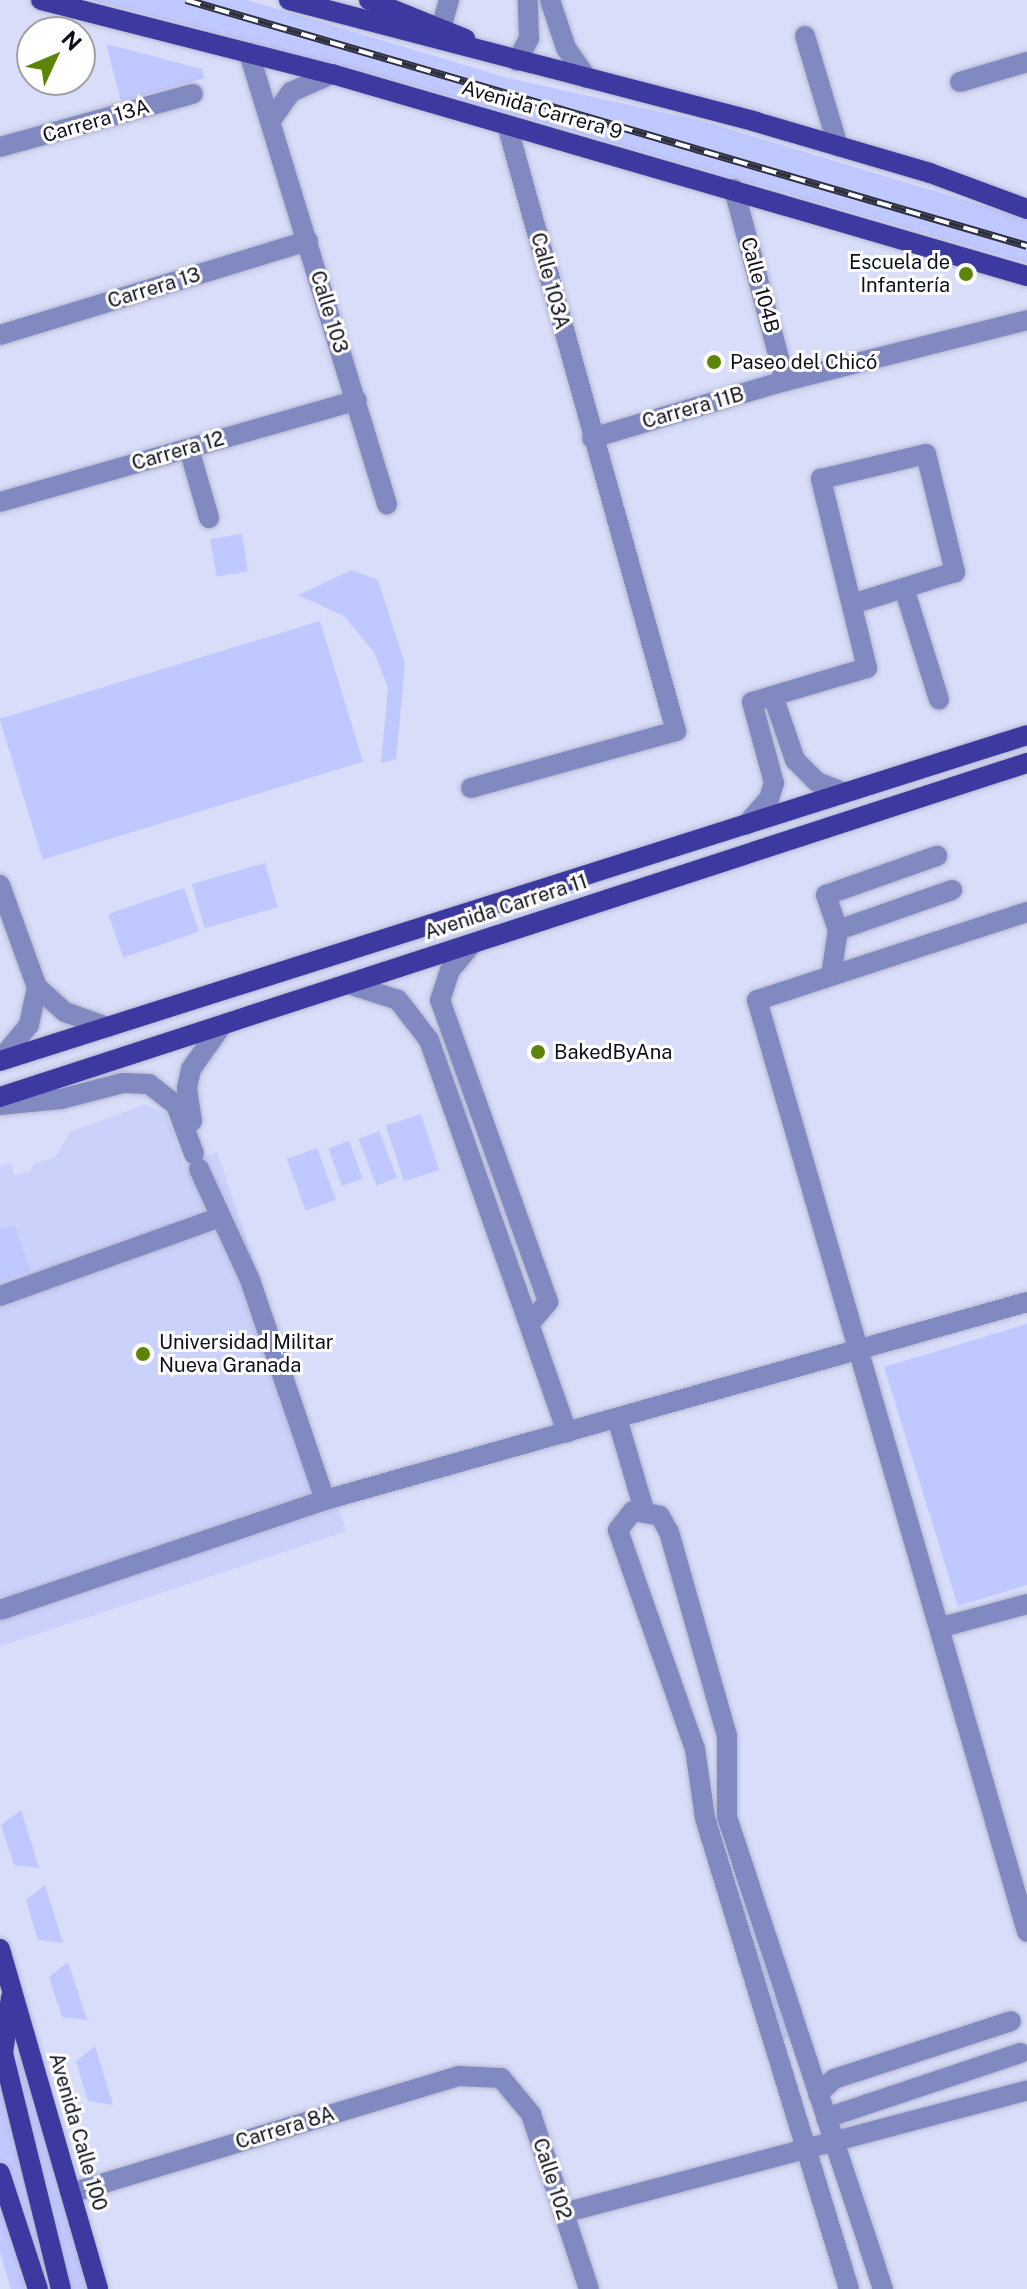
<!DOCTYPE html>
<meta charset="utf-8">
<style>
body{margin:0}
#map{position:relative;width:1027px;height:2289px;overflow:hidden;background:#d8ddf9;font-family:"Public Sans",sans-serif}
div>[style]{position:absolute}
.built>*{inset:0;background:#cad1fb}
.green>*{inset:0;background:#bfc8ff;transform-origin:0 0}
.roads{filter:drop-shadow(0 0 2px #b4b8d1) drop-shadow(0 0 2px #b4b8d1)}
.minor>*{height:20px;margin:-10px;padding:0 10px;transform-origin:10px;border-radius:10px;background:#8189c1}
.major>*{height:20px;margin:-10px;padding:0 10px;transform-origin:10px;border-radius:10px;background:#3c3aa0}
.rail>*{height:8px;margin-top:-4px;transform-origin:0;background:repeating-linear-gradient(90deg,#fff 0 15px,#2e303e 0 30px);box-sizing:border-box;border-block:2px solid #2e303e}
.dots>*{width:22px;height:22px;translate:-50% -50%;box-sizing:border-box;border:4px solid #fff;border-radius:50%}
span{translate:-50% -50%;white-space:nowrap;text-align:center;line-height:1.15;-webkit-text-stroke:6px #fff;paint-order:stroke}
.street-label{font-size:20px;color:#0e0f1b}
.poi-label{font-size:20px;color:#0e0f1b}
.right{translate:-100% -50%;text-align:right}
.left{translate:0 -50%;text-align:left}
.north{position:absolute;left:16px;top:16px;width:80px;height:80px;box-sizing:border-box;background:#fff;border:2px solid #9f9fa4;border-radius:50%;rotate:46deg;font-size:22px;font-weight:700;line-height:32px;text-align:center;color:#0e0f1b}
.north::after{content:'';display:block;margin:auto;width:28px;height:36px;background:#5c8407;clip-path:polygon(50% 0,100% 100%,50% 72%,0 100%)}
</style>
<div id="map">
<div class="built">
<div style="clip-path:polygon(145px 1105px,166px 1113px,183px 1164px,217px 1152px,346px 1531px,0 1646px,0 1166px,10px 1163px,15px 1176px,30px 1171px,34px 1164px,56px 1157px,70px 1132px)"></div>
</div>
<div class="green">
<div style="clip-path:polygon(91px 0,247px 0,508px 78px,702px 121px,1027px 219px,1027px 263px,391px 79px)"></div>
<div style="clip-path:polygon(106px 44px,202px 69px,205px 78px,121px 101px)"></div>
<div style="left:242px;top:534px;width:38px;height:32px;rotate:81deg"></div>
<div style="clip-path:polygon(352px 570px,378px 580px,405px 664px,396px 759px,381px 763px,388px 688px,374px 652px,344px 616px,298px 595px)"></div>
<div style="left:320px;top:621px;width:147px;height:335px;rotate:73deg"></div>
<div style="left:265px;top:863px;width:46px;height:76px;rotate:74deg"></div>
<div style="left:184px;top:888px;width:46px;height:80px;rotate:71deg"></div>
<div style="left:421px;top:1114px;width:59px;height:37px;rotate:72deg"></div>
<div style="left:379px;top:1131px;width:50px;height:22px;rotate:69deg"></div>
<div style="left:349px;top:1141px;width:40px;height:22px;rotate:70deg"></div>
<div style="left:317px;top:1148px;width:55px;height:32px;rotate:70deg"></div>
<div style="clip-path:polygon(15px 1225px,30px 1271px,0 1281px,0 1229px)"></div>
<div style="clip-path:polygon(1027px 1324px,1027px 1585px,958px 1606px,884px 1367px)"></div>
<div style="clip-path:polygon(21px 1810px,39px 1868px,14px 1865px,1px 1825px)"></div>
<div style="clip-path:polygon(724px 1817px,795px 2036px,778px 2041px,710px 1821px)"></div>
<div style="clip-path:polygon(45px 1885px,63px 1943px,38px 1940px,26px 1900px)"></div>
<div style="clip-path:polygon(68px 1962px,87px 2020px,62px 2017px,49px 1977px)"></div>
<div style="clip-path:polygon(95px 2046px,113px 2105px,88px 2101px,76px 2061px)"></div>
<div style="clip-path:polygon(19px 2047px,87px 2289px,68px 2289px,16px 2073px)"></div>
<div style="clip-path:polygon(0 2079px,51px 2289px,46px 2289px,0 2160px)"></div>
<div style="clip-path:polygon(0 2204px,29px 2289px,11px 2289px,0 2253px)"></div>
</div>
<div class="roads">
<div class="minor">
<div style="left:550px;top:0;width:51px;rotate:71.6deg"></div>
<div style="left:566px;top:48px;width:37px;rotate:55deg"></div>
<div style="left:441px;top:28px;width:29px;rotate:-74deg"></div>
<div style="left:805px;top:36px;width:115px;rotate:73.3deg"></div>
<div style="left:249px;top:53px;width:472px;rotate:73deg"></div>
<div style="left:517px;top:61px;width:26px;rotate:-62deg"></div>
<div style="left:529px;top:38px;width:38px;rotate:-92deg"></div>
<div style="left:960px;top:82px;width:70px;rotate:-16.6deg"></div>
<div style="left:272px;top:119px;width:33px;rotate:-55deg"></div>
<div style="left:291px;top:92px;width:45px;rotate:-23.7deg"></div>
<div style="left:0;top:147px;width:200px;rotate:-15.4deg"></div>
<div style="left:734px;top:189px;width:199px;rotate:75.1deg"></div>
<div style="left:0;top:335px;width:322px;rotate:-17deg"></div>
<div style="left:592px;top:438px;width:201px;rotate:-16.5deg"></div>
<div style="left:785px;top:381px;width:250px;rotate:-14.1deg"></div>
<div style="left:189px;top:449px;width:72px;rotate:73.8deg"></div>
<div style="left:0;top:502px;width:371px;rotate:-15.9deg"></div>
<div style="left:904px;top:588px;width:117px;rotate:72.6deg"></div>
<div style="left:773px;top:696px;width:68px;rotate:71deg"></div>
<div style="left:795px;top:760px;width:31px;rotate:45deg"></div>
<div style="left:817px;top:782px;width:28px;rotate:21deg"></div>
<div style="left:471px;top:788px;width:213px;rotate:-15.5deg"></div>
<div style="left:676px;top:731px;width:629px;rotate:-105.58deg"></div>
<div style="left:746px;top:825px;width:35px;rotate:-49deg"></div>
<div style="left:769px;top:799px;width:17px;rotate:-73deg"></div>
<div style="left:774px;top:783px;width:84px;rotate:-105.2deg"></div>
<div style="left:752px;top:702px;width:120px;rotate:-16.5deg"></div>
<div style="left:867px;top:668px;width:195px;rotate:-103.7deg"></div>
<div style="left:821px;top:479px;width:108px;rotate:-13.4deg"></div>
<div style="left:926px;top:454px;width:122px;rotate:76.2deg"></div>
<div style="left:955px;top:572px;width:108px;rotate:162.7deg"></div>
<div style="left:0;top:885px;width:109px;rotate:70.1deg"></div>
<div style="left:37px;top:987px;width:39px;rotate:102deg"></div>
<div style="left:29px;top:1025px;width:45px;rotate:129.6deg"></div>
<div style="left:1027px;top:912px;width:284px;rotate:161.9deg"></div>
<div style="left:757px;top:1000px;width:970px;rotate:73.84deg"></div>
<div style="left:838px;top:930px;width:37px;rotate:-109deg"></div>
<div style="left:826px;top:895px;width:118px;rotate:-19.4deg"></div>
<div style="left:472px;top:944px;width:34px;rotate:130deg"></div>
<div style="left:450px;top:970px;width:32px;rotate:108deg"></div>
<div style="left:440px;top:1000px;width:321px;rotate:70.3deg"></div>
<div style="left:548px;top:1302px;width:26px;rotate:130deg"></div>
<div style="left:831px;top:975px;width:46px;rotate:-81.2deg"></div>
<div style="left:838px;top:930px;width:121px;rotate:-19.3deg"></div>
<div style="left:348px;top:984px;width:52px;rotate:17.7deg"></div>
<div style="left:398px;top:1000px;width:51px;rotate:52.2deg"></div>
<div style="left:429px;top:1040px;width:416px;rotate:70.6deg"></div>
<div style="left:37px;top:987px;width:38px;rotate:42deg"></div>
<div style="left:65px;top:1012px;width:45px;rotate:19.7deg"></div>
<div style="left:0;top:1105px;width:61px;rotate:-5.6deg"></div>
<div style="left:61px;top:1099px;width:64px;rotate:-14.5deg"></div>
<div style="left:123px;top:1083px;width:26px;rotate:2deg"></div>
<div style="left:149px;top:1084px;width:34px;rotate:38deg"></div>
<div style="left:176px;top:1105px;width:52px;rotate:69.8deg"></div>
<div style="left:192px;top:1121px;width:33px;rotate:-99deg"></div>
<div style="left:187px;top:1088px;width:19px;rotate:-78deg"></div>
<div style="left:191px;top:1069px;width:50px;rotate:-54.7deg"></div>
<div style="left:199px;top:1169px;width:122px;rotate:65.3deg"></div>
<div style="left:250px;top:1280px;width:232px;rotate:71.2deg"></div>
<div style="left:0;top:1296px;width:232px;rotate:-19.7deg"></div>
<div style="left:617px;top:1418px;width:96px;rotate:73.6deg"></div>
<div style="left:0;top:1610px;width:343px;rotate:-18.7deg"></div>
<div style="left:325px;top:1500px;width:729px;rotate:-15.75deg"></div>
<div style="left:942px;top:1627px;width:88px;rotate:-15.1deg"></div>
<div style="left:818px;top:2094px;width:22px;rotate:-43deg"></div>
<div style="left:834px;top:2079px;width:186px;rotate:-18.1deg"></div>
<div style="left:826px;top:2118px;width:205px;rotate:-18.5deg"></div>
<div style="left:71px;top:2193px;width:404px;rotate:-16.8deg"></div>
<div style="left:458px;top:2076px;width:43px;rotate:2.7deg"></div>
<div style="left:501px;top:2078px;width:47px;rotate:50.2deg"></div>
<div style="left:531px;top:2114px;width:184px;rotate:71.7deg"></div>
<div style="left:563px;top:2213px;width:480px;rotate:-14.8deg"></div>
<div style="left:849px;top:2289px;width:493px;rotate:-107deg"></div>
<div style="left:705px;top:1818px;width:70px;rotate:-98.2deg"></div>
<div style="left:695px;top:1749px;width:232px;rotate:-109.4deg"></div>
<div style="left:618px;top:1530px;width:24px;rotate:-52deg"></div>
<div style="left:633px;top:1511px;width:27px;rotate:10deg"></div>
<div style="left:660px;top:1516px;width:18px;rotate:61deg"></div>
<div style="left:669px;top:1532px;width:212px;rotate:74.1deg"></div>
<div style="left:727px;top:1736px;width:81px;rotate:90deg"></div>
<div style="left:727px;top:1817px;width:497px;rotate:71.7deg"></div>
</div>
<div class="major">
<div style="left:41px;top:0;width:300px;rotate:14.3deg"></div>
<div style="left:332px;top:74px;width:724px;rotate:16.21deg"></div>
<div style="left:289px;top:0;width:483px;rotate:14.6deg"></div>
<div style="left:756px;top:122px;width:181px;rotate:16.3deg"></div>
<div style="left:930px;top:173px;width:103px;rotate:20.4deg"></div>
<div style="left:369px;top:0;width:104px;rotate:22.1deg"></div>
<div style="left:0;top:1061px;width:1077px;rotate:-17.61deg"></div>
<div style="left:0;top:1097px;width:1080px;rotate:-18.02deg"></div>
<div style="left:0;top:1949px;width:354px;rotate:73.9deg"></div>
<div style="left:11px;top:1997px;width:57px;rotate:98.1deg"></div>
<div style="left:3px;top:2053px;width:243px;rotate:76.2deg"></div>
<div style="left:0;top:2173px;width:122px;rotate:71.9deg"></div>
</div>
</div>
<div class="rail">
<div style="left:186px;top:0;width:876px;rotate:16.3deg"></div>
</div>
<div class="dots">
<div style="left:966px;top:274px;background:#5c8407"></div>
<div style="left:714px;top:362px;background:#5c8407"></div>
<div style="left:538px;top:1052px;background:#5c8407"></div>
<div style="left:143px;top:1354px;background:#5c8407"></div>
</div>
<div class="street-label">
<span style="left:542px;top:110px;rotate:16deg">Avenida Carrera 9</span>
<span style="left:96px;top:121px;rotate:-16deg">Carrera 13A</span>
<span style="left:550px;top:281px;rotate:75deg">Calle 103A</span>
<span style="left:760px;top:285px;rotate:75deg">Calle 104B</span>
<span style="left:154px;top:288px;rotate:-17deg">Carrera 13</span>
<span style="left:329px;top:312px;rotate:73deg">Calle 103</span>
<span style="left:693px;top:408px;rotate:-16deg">Carrera 11B</span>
<span style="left:178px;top:451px;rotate:-16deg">Carrera 12</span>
<span style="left:506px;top:907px;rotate:-18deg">Avenida Carrera 11</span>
<span style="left:285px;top:2128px;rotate:-17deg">Carrera 8A</span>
<span style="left:78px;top:2132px;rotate:74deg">Avenida Calle 100</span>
<span style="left:552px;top:2179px;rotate:72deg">Calle 102</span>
</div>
<div class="poi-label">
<span class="right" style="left:950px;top:274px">Escuela de<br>Infantería</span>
<span class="left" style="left:730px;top:362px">Paseo del Chicó</span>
<span class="left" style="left:554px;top:1052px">BakedByAna</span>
<span class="left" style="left:159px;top:1354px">Universidad Militar<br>Nueva Granada</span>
</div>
<div class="north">N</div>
</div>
